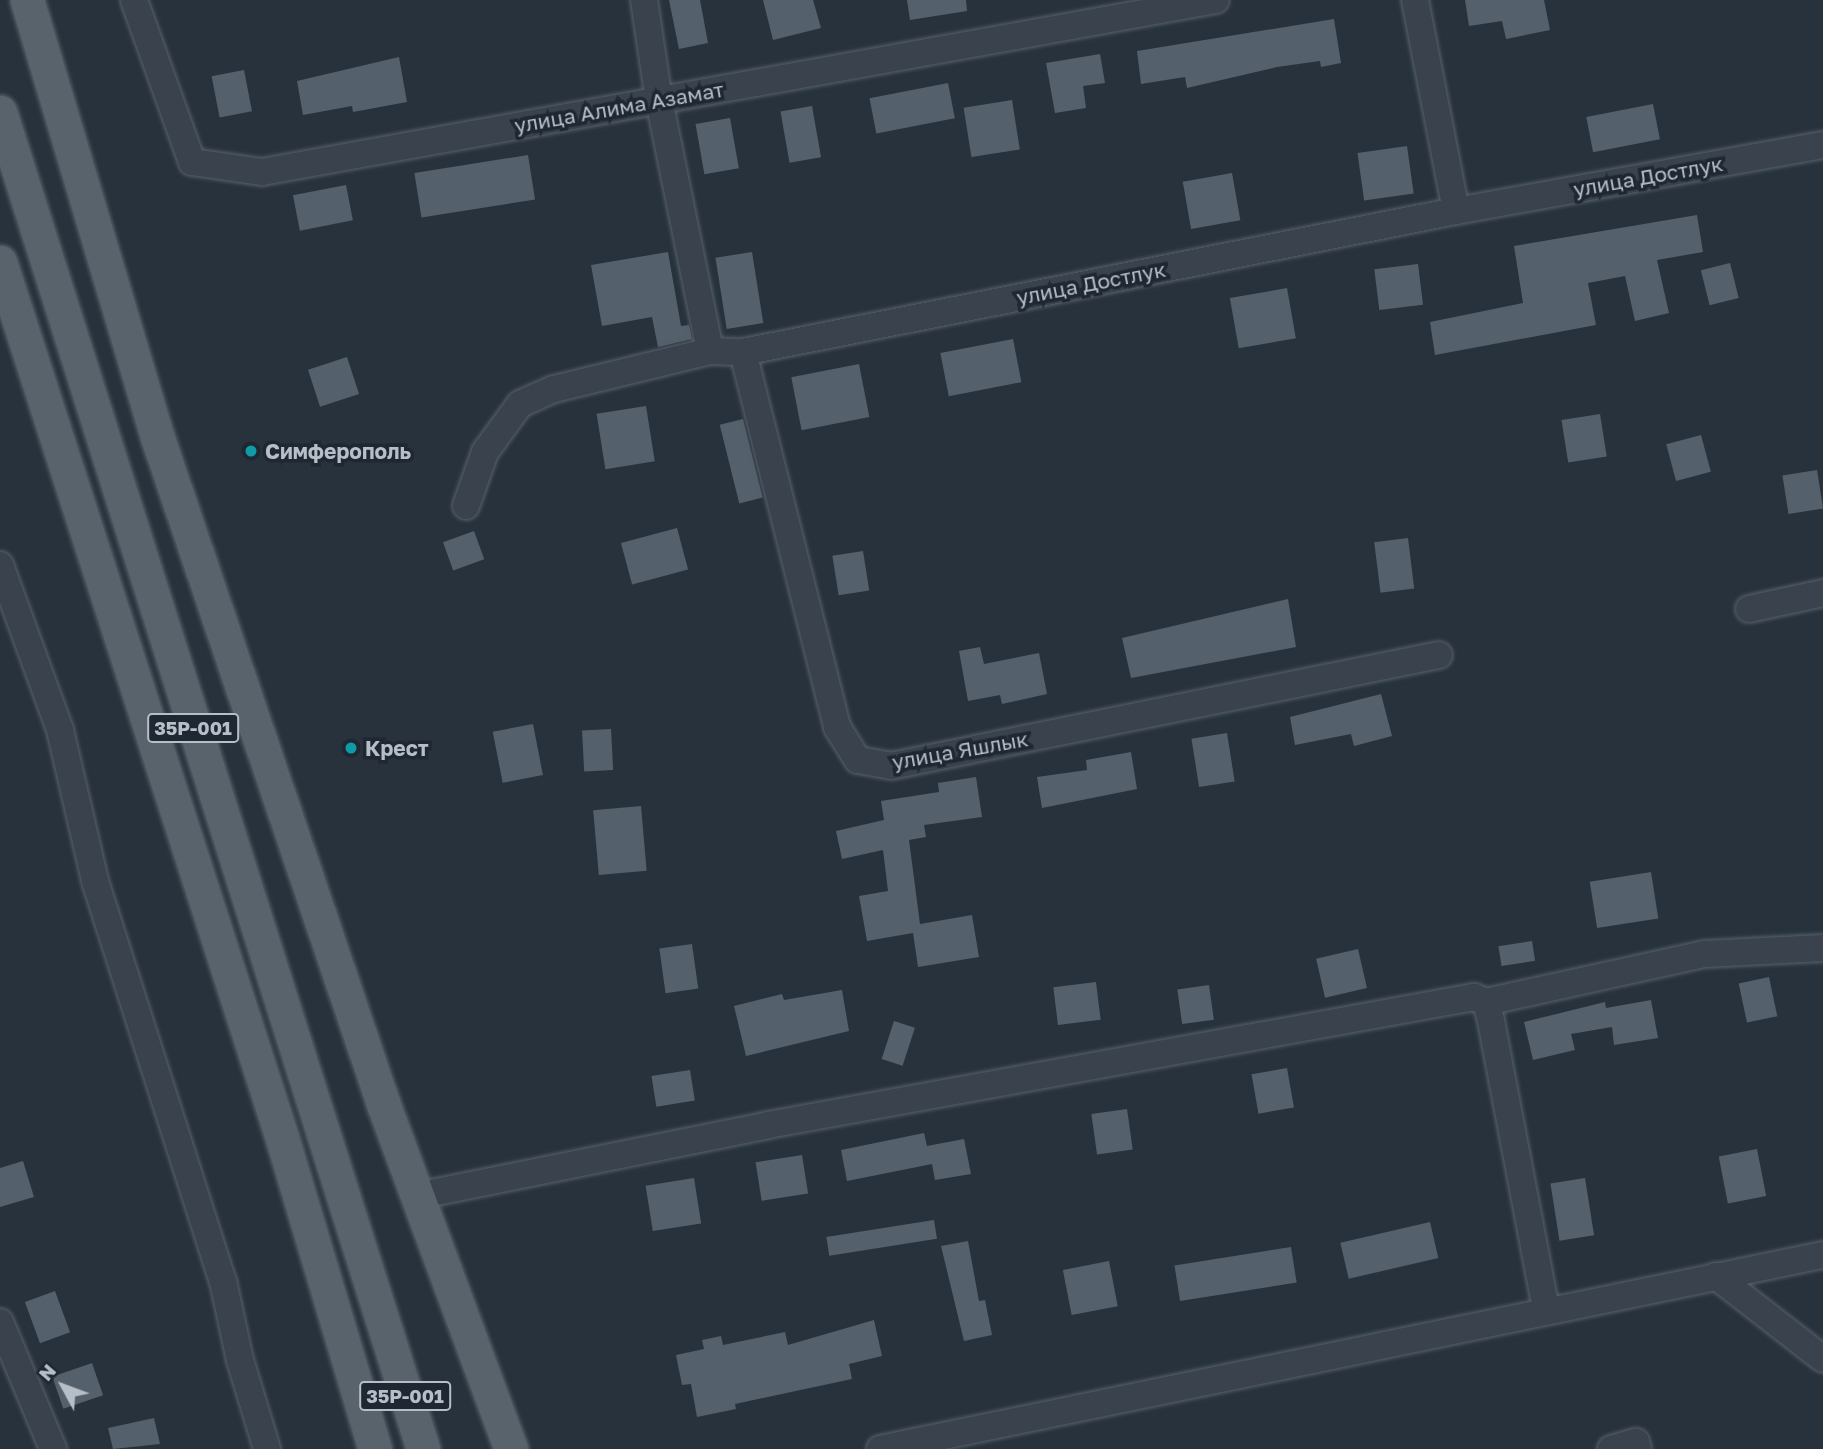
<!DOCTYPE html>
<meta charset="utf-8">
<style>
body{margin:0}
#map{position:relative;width:1823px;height:1449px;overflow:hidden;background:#27323c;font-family:"Golos Text",sans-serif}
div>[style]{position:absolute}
.building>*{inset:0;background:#54606c;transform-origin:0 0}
.roads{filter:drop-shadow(0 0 2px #58616b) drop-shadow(0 0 2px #58616b)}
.minor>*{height:26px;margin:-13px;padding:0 13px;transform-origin:13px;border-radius:13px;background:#3a434d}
.major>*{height:33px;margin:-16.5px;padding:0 16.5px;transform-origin:16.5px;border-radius:16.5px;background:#58636c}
.dots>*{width:19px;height:19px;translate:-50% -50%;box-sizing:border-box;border:4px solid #1f2832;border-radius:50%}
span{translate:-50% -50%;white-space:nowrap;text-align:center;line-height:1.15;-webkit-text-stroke:7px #1f2832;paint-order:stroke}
.shield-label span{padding:2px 5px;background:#1f2832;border:2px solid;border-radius:5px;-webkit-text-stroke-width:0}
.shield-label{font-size:19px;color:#b6bec8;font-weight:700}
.street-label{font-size:21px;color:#b6bec8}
.poi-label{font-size:21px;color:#b6bec8;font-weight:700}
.left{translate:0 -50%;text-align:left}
.north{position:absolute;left:28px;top:1351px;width:70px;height:70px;-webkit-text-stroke:5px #1f2832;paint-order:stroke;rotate:311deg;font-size:19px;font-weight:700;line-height:28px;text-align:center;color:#b6bec8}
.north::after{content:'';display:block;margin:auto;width:24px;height:32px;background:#b6bec8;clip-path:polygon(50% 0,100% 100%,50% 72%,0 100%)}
</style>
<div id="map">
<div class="building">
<div style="clip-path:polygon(669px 0,700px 0,708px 43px,679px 49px)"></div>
<div style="clip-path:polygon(763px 0,813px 0,821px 28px,773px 40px)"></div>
<div style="clip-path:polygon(907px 0,966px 0,967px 11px,910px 20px)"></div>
<div style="clip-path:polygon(1465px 0,1544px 0,1550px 30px,1506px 39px,1502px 21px,1469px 26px)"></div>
<div style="clip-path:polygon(1334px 19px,1341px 63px,1321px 67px,1320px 61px,1277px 67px,1187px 88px,1185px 77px,1141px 84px,1137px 51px)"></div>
<div style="clip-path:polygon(1100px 54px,1105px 83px,1083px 86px,1086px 108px,1055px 113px,1046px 63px)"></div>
<div style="clip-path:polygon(399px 57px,407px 102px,353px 112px,352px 106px,303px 115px,297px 81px)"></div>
<div style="left:244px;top:70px;width:42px;height:33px;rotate:79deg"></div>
<div style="left:948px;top:83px;width:36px;height:80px;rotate:79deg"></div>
<div style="left:1012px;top:100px;width:50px;height:49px;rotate:81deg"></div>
<div style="left:1653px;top:104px;width:36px;height:68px;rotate:79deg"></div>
<div style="left:812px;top:106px;width:52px;height:32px;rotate:80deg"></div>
<div style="left:730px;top:118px;width:51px;height:35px;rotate:80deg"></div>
<div style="left:1407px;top:146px;width:48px;height:50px;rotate:82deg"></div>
<div style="left:528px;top:155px;width:45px;height:115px;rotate:81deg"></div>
<div style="left:1232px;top:173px;width:48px;height:50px;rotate:80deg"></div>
<div style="left:346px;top:185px;width:36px;height:54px;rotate:79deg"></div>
<div style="clip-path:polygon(1697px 215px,1703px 252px,1657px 260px,1669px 313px,1635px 321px,1625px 276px,1588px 283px,1596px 325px,1435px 355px,1430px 322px,1523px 303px,1514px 246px)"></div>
<div style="clip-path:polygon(668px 252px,681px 326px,689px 325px,692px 339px,658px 347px,652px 317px,602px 326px,591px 265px)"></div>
<div style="left:752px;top:252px;width:72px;height:37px;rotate:81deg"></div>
<div style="left:1730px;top:263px;width:36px;height:30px;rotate:76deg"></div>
<div style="left:1418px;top:264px;width:41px;height:44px;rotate:83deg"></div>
<div style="left:1287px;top:288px;width:51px;height:58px;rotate:80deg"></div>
<div style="left:1013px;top:339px;width:44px;height:74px;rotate:79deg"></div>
<div style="left:347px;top:357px;width:39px;height:41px;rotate:72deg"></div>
<div style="left:859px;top:364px;width:54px;height:69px;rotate:79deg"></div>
<div style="left:646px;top:406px;width:56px;height:50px;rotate:81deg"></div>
<div style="left:1600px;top:414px;width:43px;height:39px;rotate:81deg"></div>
<div style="left:743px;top:419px;width:81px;height:24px;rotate:76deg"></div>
<div style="left:1701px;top:435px;width:38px;height:36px;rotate:75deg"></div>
<div style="left:1817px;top:470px;width:39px;height:35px;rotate:81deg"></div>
<div style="left:677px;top:528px;width:43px;height:58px;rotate:75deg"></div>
<div style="left:474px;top:531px;width:30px;height:33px;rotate:70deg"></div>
<div style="left:1408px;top:538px;width:51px;height:34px;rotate:83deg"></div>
<div style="left:863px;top:551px;width:40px;height:31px;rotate:81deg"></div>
<div style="clip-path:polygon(1288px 599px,1296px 647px,1131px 678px,1122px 638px)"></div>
<div style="clip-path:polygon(980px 647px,984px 664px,1039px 653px,1047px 694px,1002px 704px,1000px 695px,968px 701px,959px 651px)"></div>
<div style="clip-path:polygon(1381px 694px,1392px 736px,1354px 746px,1351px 734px,1295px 745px,1290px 717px)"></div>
<div style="left:533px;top:724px;width:52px;height:41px;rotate:79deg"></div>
<div style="left:611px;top:729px;width:41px;height:29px;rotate:87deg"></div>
<div style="left:1227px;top:733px;width:49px;height:36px;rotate:81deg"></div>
<div style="clip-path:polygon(1131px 752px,1137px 789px,1042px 808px,1037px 777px,1087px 770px,1086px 760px)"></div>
<div style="clip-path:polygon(976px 777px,982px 817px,924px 825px,926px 837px,909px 840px,920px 924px,972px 915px,979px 957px,918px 967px,913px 933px,867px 941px,859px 896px,888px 891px,883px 850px,842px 859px,836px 831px,884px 820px,881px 801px,939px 792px,938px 783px)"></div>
<div style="left:641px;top:806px;width:65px;height:48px;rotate:85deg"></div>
<div style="left:1651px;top:872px;width:47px;height:62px;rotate:81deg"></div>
<div style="left:1532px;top:941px;width:20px;height:34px;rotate:81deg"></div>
<div style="left:692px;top:944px;width:45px;height:33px;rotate:82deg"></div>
<div style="left:1358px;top:949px;width:40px;height:43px;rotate:77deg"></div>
<div style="left:1769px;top:977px;width:40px;height:31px;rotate:78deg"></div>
<div style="left:1096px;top:982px;width:38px;height:43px;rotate:83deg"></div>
<div style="left:1209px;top:985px;width:35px;height:32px;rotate:82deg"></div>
<div style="clip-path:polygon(842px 990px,849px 1031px,746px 1056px,734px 1006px,782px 994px,784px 1000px)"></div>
<div style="clip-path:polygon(1651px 1000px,1658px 1038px,1614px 1045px,1612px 1027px,1571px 1034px,1575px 1050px,1533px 1060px,1524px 1022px,1605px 1002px,1606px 1008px)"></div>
<div style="left:894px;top:1021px;width:22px;height:40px;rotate:18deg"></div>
<div style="left:1287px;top:1068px;width:40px;height:36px;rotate:80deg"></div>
<div style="left:690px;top:1070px;width:31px;height:39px;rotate:81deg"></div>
<div style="left:1127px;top:1109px;width:41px;height:36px;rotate:82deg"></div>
<div style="clip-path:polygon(924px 1133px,927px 1146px,964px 1139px,971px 1174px,935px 1180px,932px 1164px,847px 1181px,841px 1150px)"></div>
<div style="left:1757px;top:1149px;width:48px;height:39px;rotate:79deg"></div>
<div style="left:802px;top:1155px;width:39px;height:47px;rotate:81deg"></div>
<div style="clip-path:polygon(23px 1161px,34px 1197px,0 1207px,0 1168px)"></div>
<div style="left:694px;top:1178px;width:46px;height:49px;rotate:81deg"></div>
<div style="left:1585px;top:1178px;width:58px;height:35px;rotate:81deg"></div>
<div style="left:934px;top:1220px;width:19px;height:109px;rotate:81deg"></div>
<div style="left:1430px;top:1222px;width:37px;height:92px;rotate:77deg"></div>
<div style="clip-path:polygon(968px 1241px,979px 1301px,985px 1300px,992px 1335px,964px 1341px,941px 1246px)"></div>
<div style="left:1291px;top:1247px;width:36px;height:118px;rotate:81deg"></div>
<div style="left:1109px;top:1261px;width:46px;height:47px;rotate:79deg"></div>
<div style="left:55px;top:1291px;width:44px;height:32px;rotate:70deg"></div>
<div style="clip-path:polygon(874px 1320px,882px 1356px,849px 1364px,852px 1379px,735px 1404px,736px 1409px,697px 1417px,691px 1384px,682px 1385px,676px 1355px,704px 1349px,702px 1340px,721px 1336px,723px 1345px,785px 1332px,788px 1345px)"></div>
<div style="left:92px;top:1363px;width:34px;height:42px;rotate:71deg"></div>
<div style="clip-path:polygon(154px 1418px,160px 1444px,113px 1449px,108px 1428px)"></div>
</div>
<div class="roads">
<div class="minor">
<div style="left:134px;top:0;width:172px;rotate:70.3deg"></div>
<div style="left:192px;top:162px;width:71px;rotate:8.1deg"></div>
<div style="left:262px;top:172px;width:969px;rotate:-10.22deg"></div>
<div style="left:644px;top:0;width:101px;rotate:81.5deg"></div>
<div style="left:659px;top:100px;width:256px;rotate:78.5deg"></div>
<div style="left:710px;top:351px;width:33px;rotate:2deg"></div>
<div style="left:743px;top:352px;width:727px;rotate:-11.19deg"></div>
<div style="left:1456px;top:211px;width:373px;rotate:-10.2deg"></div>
<div style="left:1415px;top:0;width:215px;rotate:79deg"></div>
<div style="left:743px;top:352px;width:387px;rotate:75.9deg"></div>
<div style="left:837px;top:727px;width:39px;rotate:58deg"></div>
<div style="left:858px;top:760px;width:34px;rotate:10deg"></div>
<div style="left:891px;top:766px;width:559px;rotate:-11.45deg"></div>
<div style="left:466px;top:506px;width:57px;rotate:-70.6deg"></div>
<div style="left:485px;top:452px;width:59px;rotate:-53.9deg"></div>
<div style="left:520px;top:404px;width:37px;rotate:-24deg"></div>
<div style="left:554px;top:389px;width:161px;rotate:-13.7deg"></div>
<div style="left:0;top:565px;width:176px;rotate:70deg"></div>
<div style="left:60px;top:730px;width:155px;rotate:76.9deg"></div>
<div style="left:95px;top:881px;width:420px;rotate:72.3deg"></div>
<div style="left:223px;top:1281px;width:81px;rotate:77.9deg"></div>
<div style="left:240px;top:1360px;width:93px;rotate:73.1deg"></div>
<div style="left:1749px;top:609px;width:76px;rotate:-12.2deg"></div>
<div style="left:1486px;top:1002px;width:224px;rotate:-12.4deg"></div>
<div style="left:1705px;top:954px;width:118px;rotate:-2.9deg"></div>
<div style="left:417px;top:1196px;width:358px;rotate:-11.4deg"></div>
<div style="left:768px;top:1125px;width:718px;rotate:-10.28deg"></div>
<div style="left:1474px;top:997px;width:13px;rotate:23deg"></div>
<div style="left:1486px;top:1002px;width:20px;rotate:75deg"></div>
<div style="left:1491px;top:1021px;width:293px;rotate:79.2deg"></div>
<div style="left:1716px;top:1276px;width:135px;rotate:37.8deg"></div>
<div style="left:0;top:1322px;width:138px;rotate:67.3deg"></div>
<div style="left:880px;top:1449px;width:963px;rotate:-11.63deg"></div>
<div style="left:1611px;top:1449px;width:26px;rotate:-16deg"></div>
<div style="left:1636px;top:1442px;width:7px;rotate:74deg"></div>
</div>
<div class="major">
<div style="left:27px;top:0;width:458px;rotate:73.4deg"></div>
<div style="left:158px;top:439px;width:704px;rotate:71.28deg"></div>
<div style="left:384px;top:1106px;width:366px;rotate:69.7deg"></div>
<div style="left:0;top:112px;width:1402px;rotate:72.44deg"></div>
<div style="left:0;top:262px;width:923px;rotate:72.15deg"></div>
<div style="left:283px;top:1141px;width:321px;rotate:73.4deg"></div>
</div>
</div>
<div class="dots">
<div style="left:251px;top:451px;background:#0f9aa8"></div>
<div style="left:351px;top:748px;background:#0f9aa8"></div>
</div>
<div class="shield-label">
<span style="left:193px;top:728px">35Р-001</span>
<span style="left:405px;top:1396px">35Р-001</span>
</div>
<div class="street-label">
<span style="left:619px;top:107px;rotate:-10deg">улица Алима Азамат</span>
<span style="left:1648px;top:176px;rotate:-10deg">улица Достлук</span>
<span style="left:1091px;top:283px;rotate:-11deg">улица Достлук</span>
<span style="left:960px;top:750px;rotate:-10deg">улица Яшлык</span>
</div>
<div class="poi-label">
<span class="left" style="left:265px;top:451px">Симферополь</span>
<span class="left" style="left:365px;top:748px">Крест</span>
</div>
<div class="north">N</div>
</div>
